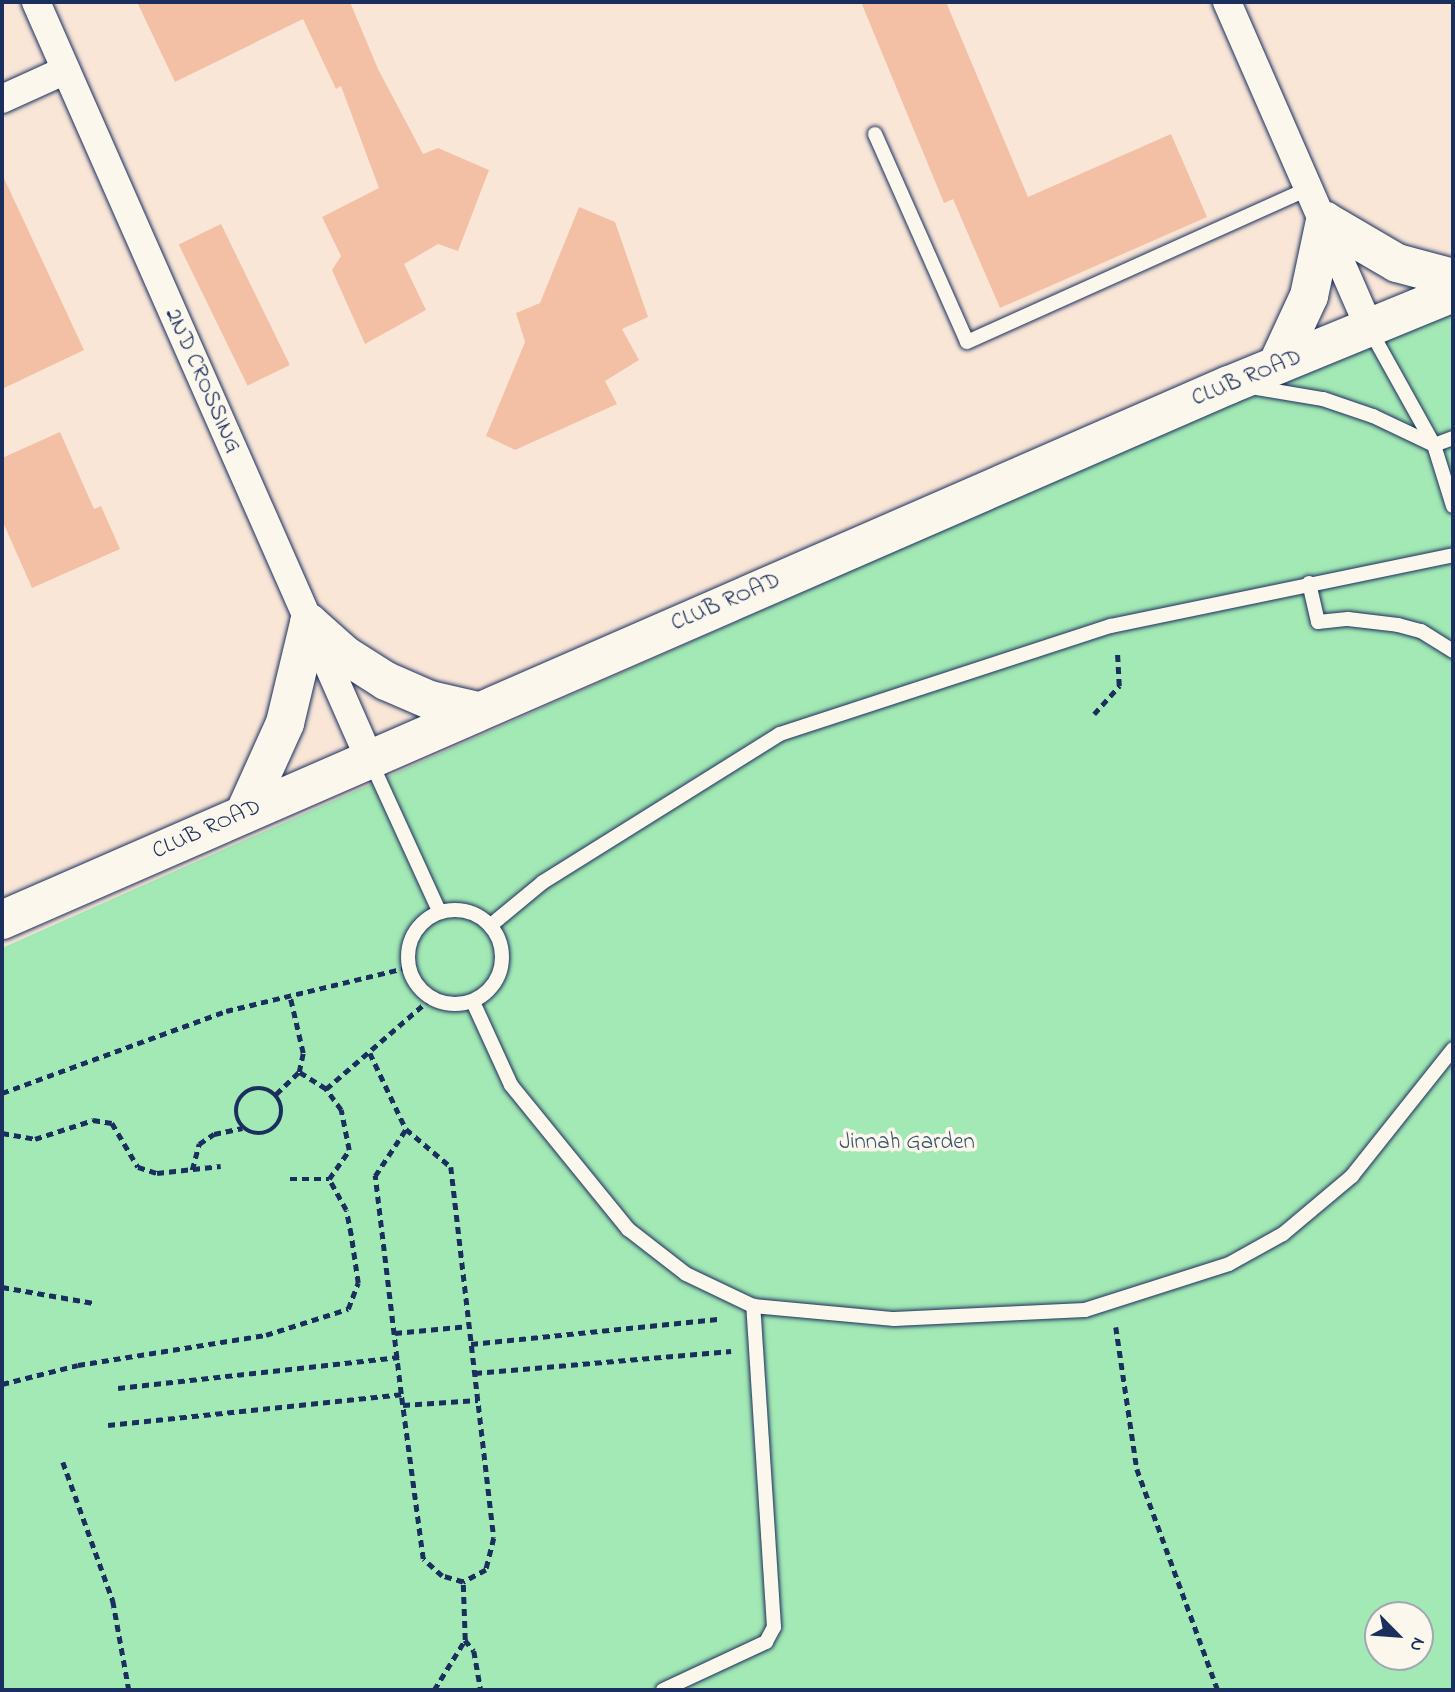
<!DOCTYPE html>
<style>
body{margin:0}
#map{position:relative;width:1455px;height:1692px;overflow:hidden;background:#f9e6d7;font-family:"Indie Flower",sans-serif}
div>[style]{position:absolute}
.green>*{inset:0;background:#a3e9b5}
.building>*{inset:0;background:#f4c0a5;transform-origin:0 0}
.path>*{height:4.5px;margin-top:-2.25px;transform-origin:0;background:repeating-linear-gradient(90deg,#1b2f5e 0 7px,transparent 0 12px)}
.path>.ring{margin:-2.25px;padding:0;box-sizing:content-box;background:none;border:4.5px solid #1b2f5e;border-radius:50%}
.roads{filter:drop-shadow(0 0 2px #1b2f5e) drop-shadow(0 0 2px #1b2f5e)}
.service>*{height:14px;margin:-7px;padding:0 7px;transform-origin:7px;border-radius:7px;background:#fbf7ec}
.service>.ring{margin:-7px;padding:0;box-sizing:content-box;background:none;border:14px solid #fbf7ec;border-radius:50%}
.minor>*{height:28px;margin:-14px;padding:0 14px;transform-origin:14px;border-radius:14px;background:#fbf7ec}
.secondary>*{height:38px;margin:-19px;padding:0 19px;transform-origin:19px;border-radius:19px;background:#fbf7ec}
span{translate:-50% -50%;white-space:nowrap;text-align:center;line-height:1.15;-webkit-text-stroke:7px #fbf7ec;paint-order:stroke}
.street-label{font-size:23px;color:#1b2f5e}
.park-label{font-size:23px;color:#36546f}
.frame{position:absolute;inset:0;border:4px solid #1b2f5e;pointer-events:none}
.north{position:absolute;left:1364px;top:1601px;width:70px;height:70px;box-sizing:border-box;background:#fbf7ec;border:2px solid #a1a7b3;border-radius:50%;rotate:115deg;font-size:19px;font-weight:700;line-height:28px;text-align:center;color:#1b2f5e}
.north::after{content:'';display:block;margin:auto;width:24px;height:32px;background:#1b2f5e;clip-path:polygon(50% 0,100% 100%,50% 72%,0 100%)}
</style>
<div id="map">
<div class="green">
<div style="clip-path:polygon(evenodd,1453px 303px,1453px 1690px,2px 1690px,2px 948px,1453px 303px,1378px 1615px,1420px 1615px,1420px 1657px,1378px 1657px,1378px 1615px)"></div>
</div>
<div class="building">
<div style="clip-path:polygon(137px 2px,350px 2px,378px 69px,423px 154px,438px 148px,489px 170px,458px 251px,438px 244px,404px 264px,426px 310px,365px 344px,332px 270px,341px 256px,322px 217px,379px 188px,341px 86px,336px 89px,303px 19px,175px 82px)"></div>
<div style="clip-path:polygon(861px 2px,946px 2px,1028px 197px,1171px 134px,1207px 217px,1000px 308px,953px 199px,944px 203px)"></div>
<div style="clip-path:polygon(2px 174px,84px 350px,2px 389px)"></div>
<div style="clip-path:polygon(579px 207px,615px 222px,648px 317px,622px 329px,639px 360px,605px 381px,617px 404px,515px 450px,486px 436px,525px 342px,516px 313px,540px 303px)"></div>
<div style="left:221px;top:224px;width:157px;height:47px;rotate:64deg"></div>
<div style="clip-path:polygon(60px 432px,94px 509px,101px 506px,120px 549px,32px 588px,2px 520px,2px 458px)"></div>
</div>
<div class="path">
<div style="left:1094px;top:714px;width:38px;rotate:-48deg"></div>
<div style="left:1119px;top:686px;width:34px;rotate:-93deg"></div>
<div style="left:370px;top:1053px;width:84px;rotate:64.7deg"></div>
<div style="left:406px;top:1129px;width:59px;rotate:40.2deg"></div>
<div style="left:451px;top:1167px;width:373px;rotate:83.4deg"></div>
<div style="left:494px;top:1538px;width:33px;rotate:104deg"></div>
<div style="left:486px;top:1570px;width:26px;rotate:152deg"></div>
<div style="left:463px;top:1582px;width:22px;rotate:-164deg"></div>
<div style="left:442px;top:1576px;width:25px;rotate:-138deg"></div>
<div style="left:423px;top:1559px;width:166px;rotate:-97.6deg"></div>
<div style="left:401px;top:1394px;width:220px;rotate:-96.8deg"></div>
<div style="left:375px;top:1176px;width:56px;rotate:-56.6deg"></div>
<div class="ring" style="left:236px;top:1088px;width:41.5px;height:41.5px"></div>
<div style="left:326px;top:1089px;width:138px;rotate:-40.9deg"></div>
<div style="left:2px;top:1093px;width:239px;rotate:-20.1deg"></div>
<div style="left:226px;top:1011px;width:188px;rotate:-13.5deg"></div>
<div style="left:276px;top:1094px;width:32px;rotate:-44deg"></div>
<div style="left:299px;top:1072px;width:19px;rotate:-78deg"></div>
<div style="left:303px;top:1053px;width:57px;rotate:-103.1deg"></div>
<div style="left:2px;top:1133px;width:34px;rotate:10deg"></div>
<div style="left:35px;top:1139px;width:61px;rotate:-18.1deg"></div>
<div style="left:93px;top:1120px;width:19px;rotate:9deg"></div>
<div style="left:112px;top:1123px;width:51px;rotate:59.4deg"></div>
<div style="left:138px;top:1167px;width:20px;rotate:18deg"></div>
<div style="left:157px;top:1173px;width:64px;rotate:-6.2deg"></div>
<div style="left:192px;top:1170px;width:27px;rotate:-75deg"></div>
<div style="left:199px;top:1144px;width:18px;rotate:-34deg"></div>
<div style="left:214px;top:1134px;width:29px;rotate:-12deg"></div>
<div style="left:290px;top:1179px;width:39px"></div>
<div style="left:329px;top:1179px;width:35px;rotate:-55deg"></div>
<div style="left:349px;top:1150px;width:41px;rotate:-101.3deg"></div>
<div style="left:341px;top:1110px;width:26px;rotate:-126deg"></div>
<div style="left:326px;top:1089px;width:32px;rotate:-148deg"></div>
<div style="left:2px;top:1287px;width:93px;rotate:9.9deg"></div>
<div style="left:1116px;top:1327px;width:144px;rotate:81.6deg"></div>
<div style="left:1137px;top:1469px;width:235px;rotate:69.9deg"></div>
<div style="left:395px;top:1333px;width:74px;rotate:-5.4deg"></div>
<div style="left:471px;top:1344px;width:248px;rotate:-5.8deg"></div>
<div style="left:475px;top:1373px;width:257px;rotate:-4.9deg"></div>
<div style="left:2px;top:1384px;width:78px;rotate:-14deg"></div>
<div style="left:78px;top:1365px;width:190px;rotate:-9.1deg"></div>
<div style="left:266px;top:1335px;width:86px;rotate:-17.6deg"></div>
<div style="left:348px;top:1309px;width:28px;rotate:-69deg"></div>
<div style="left:358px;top:1283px;width:49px;rotate:-98.3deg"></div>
<div style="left:351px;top:1235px;width:25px;rotate:-101deg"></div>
<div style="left:346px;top:1210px;width:35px;rotate:-119deg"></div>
<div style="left:118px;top:1388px;width:283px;rotate:-6.3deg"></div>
<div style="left:403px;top:1405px;width:75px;rotate:-3.8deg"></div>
<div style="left:108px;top:1425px;width:295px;rotate:-6deg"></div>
<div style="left:63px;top:1462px;width:148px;rotate:70.2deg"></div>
<div style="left:113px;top:1601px;width:90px;rotate:79.8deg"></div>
<div style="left:465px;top:1640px;width:14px;rotate:51deg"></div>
<div style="left:474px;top:1651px;width:40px;rotate:80deg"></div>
<div style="left:434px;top:1690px;width:59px;rotate:-58.2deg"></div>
<div style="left:465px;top:1640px;width:58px;rotate:-92deg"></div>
</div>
<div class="roads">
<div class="service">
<div style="left:875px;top:134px;width:227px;rotate:66.1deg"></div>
<div style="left:967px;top:342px;width:376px;rotate:-24.2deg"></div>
<div style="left:1370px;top:330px;width:132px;rotate:60.9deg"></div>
<div style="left:1434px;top:445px;width:64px;rotate:72.7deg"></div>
<div style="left:1251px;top:387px;width:73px;rotate:9.5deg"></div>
<div style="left:1323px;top:399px;width:53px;rotate:18.8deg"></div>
<div style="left:1373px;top:416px;width:68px;rotate:25.4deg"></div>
<div style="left:1434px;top:445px;width:20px;rotate:-20deg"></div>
<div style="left:1309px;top:583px;width:40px;rotate:77deg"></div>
<div style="left:1318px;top:622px;width:30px;rotate:-6deg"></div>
<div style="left:1348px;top:619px;width:50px;rotate:6.8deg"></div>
<div style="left:1398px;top:625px;width:24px;rotate:15deg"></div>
<div style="left:1421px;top:631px;width:38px;rotate:32deg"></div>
<div style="left:370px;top:760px;width:166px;rotate:65.4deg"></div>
<div class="ring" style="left:408px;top:910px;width:80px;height:80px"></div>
<div style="left:491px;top:925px;width:67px;rotate:-39.6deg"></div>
<div style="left:543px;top:882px;width:279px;rotate:-32deg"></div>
<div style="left:780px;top:734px;width:348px;rotate:-18.1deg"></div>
<div style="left:1111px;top:626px;width:349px;rotate:-11.7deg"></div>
<div style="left:473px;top:1002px;width:91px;rotate:65.4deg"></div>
<div style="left:511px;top:1085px;width:186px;rotate:50.9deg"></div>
<div style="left:628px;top:1229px;width:73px;rotate:37.8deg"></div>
<div style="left:686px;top:1274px;width:74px;rotate:25.5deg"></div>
<div style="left:753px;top:1306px;width:142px;rotate:5.3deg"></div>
<div style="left:894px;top:1319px;width:191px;rotate:-2.7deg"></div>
<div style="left:1085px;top:1310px;width:151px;rotate:-17.7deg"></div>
<div style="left:1229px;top:1264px;width:62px;rotate:-29.1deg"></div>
<div style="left:1283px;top:1234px;width:90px;rotate:-40deg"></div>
<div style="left:1352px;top:1176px;width:162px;rotate:-51.5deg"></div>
<div style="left:663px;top:1690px;width:114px;rotate:-25deg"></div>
<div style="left:766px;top:1642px;width:17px;rotate:-62deg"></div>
<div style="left:774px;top:1627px;width:322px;rotate:-93.7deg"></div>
</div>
<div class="minor">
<div style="left:36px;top:2px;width:828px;rotate:66.22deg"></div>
<div style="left:1227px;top:2px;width:358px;rotate:66.4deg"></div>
<div style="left:2px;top:99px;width:70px;rotate:-24.4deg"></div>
</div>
<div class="secondary">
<div style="left:1277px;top:365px;width:76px;rotate:-65.1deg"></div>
<div style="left:1309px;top:296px;width:77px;rotate:-78deg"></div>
<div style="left:1325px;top:221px;width:83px;rotate:30.3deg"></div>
<div style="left:1397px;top:263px;width:58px;rotate:15deg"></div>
<div style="left:309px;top:623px;width:48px;rotate:41.6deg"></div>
<div style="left:345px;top:655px;width:49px;rotate:32.4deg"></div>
<div style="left:386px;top:681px;width:48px;rotate:23.4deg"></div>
<div style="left:430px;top:700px;width:49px;rotate:12.9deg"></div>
<div style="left:244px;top:814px;width:100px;rotate:-65.7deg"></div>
<div style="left:285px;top:723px;width:103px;rotate:-76.5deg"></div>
<div style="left:2px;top:920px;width:1339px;rotate:-23.56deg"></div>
<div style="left:1229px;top:385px;width:242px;rotate:-22.3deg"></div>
</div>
</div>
<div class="street-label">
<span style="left:1247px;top:379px;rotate:-22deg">CLUB ROAD</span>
<span style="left:202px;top:381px;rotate:66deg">2ND CROSSING</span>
<span style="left:726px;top:603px;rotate:-23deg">CLUB ROAD</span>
<span style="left:207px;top:830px;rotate:-24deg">CLUB ROAD</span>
</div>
<div class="park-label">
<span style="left:907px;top:1143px">Jinnah Garden</span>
</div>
<div class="frame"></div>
<div class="north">N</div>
</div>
